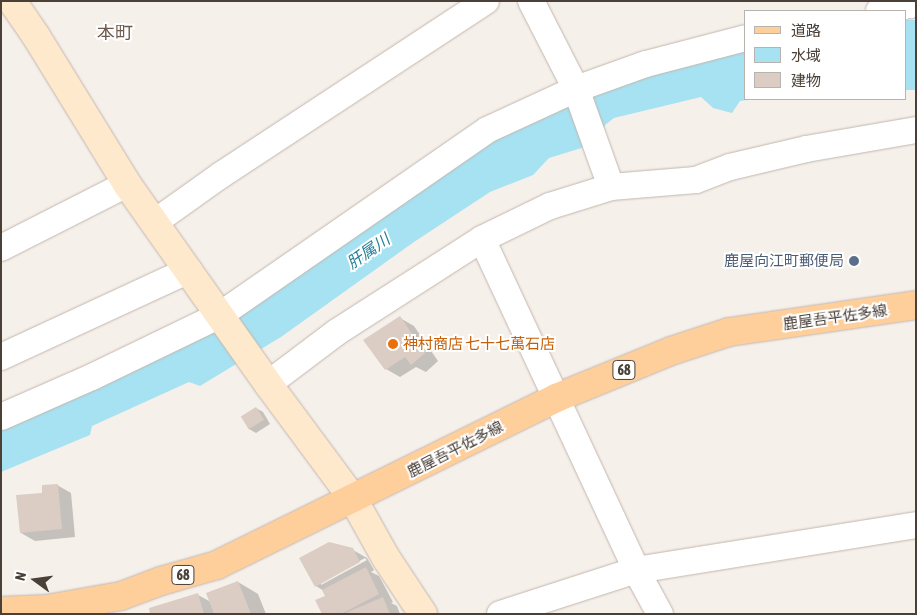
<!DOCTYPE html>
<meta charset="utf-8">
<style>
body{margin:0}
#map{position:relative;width:917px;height:615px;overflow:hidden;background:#f6f0eb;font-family:"Asap Condensed","Noto Sans JP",sans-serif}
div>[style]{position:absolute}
.water>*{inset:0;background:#a7e2f2;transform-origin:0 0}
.shadow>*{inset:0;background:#0003}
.building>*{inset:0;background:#dbcdc3;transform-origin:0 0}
.roads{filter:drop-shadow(0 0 1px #c2b6ad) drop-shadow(0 0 1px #c2b6ad)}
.street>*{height:26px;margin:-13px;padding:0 13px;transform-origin:13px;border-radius:13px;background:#fff}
.secondary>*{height:28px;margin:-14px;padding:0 14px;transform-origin:14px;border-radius:14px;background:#ffe9cc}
.primary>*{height:28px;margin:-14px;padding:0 14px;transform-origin:14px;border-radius:14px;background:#ffcf9b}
.dots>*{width:14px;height:14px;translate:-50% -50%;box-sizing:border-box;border:2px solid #fff;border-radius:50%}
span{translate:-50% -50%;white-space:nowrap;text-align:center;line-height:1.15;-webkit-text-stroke:4px #fff;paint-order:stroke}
.shield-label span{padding:1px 4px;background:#fff;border:1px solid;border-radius:4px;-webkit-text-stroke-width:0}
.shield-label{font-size:14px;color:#4a4038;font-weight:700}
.service-label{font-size:15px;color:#4e5e75}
.right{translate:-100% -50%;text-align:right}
.street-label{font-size:15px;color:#4a4038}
.food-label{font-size:15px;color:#c56008}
.left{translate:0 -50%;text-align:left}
.water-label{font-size:16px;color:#277f98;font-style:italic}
.quarter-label{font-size:18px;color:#6d5b4f}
.frame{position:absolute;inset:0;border:2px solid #4a4038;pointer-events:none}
.legend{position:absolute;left:744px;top:10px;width:162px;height:90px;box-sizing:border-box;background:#fff;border:1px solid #b7b3af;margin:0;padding:6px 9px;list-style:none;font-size:15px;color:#4a4038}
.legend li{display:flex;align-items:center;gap:10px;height:25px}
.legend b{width:25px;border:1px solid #b7b3af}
.north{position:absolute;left:10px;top:555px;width:50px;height:50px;-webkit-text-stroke:4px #fff;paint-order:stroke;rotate:284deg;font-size:14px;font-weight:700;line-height:20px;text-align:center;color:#4a4038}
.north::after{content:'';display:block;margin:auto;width:18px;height:22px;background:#4a4038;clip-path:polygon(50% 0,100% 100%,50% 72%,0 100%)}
</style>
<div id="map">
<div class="water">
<div style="left:916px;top:20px;width:70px;height:10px;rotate:90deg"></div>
<div style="clip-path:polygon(746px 49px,746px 99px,755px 99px,740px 101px,732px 113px,713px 108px,701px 97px,614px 118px,605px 125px,601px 142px,549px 158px,533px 175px,490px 192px,414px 242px,281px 337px,200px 386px,189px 382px,92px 426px,90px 435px,1px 472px,1px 427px,192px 340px,487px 140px,593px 91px)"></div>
</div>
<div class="shadow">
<div style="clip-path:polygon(400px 318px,414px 326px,438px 361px,426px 372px,416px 367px,400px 377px,386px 369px)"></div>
<div style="clip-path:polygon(256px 408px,263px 412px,270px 424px,256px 433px,249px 429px,242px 417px)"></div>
<div style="clip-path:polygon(57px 485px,71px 493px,75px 537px,35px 541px,21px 533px)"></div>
<div style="clip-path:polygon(evenodd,353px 550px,367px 558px,374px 570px,371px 572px,379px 576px,393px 602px,391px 603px,397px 606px,400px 614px,324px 614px,326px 596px,324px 591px,316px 586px,353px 550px,365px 558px,367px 560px,321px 585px,321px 582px,365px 558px)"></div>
<div style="clip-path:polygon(238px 582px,258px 594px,266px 614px,152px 614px,198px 595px,211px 602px)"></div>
</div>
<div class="building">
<div style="clip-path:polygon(400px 316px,425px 353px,411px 365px,405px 357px,385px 370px,363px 340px)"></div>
<div style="left:256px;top:407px;width:15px;height:18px;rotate:58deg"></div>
<div style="clip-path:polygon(58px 484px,62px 529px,20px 533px,16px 495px,42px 493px,42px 485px)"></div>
<div style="clip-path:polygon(329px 542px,353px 548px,360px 562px,315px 587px,299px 558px)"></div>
<div style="clip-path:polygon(366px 567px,379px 594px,341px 614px,322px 614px,315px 600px,325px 596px,322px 590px)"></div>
<div style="clip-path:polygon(238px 581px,251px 614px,214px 614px,206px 593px)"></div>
<div style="clip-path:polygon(198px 593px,204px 614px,150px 614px,149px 608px)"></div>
<div style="clip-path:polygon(383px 597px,390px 614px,343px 614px)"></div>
</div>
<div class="roads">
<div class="street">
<div style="left:531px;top:1px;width:99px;rotate:62.9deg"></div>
<div style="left:576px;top:89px;width:104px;rotate:70.3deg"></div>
<div style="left:879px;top:11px;width:38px;rotate:-11deg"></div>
<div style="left:155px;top:222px;width:81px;rotate:-35.5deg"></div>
<div style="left:221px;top:175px;width:317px;rotate:-33.3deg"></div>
<div style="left:482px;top:239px;width:365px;rotate:65deg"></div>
<div style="left:636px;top:570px;width:50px;rotate:61.4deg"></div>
<div style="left:1px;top:248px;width:141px;rotate:-26.9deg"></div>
<div style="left:1px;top:357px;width:207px;rotate:-24.8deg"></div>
<div style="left:268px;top:384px;width:86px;rotate:-37deg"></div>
<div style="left:337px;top:332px;width:172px;rotate:-32.7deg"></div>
<div style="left:482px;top:239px;width:76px;rotate:-25.9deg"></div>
<div style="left:550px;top:206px;width:64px;rotate:-17.3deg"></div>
<div style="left:611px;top:187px;width:85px;rotate:-4.7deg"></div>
<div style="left:696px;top:180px;width:36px;rotate:-21deg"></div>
<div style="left:730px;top:167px;width:78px;rotate:-13.3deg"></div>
<div style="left:806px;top:149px;width:112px;rotate:-9.8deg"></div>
<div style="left:1px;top:417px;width:99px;rotate:-23.7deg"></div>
<div style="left:92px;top:377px;width:142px;rotate:-25.8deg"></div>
<div style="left:220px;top:315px;width:325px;rotate:-34.7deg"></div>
<div style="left:487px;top:130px;width:98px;rotate:-24.7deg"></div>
<div style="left:576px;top:89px;width:74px;rotate:-19.7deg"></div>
<div style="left:646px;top:64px;width:103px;rotate:-14.6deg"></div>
<div style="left:500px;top:614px;width:143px;rotate:-17.9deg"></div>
<div style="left:636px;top:570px;width:284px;rotate:-9.1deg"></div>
</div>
<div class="secondary">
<div style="left:12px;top:1px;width:42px;rotate:55.6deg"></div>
<div style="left:36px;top:36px;width:174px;rotate:58.4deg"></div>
<div style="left:127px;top:184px;width:245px;rotate:54.8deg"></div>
<div style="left:268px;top:384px;width:143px;rotate:53.5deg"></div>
<div style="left:353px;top:499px;width:68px;rotate:60.8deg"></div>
<div style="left:386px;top:558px;width:67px;rotate:56.5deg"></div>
</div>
<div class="primary">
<div style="left:1px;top:611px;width:46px;rotate:-2.5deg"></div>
<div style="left:47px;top:609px;width:75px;rotate:-10deg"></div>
<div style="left:121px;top:596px;width:43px;rotate:-20.6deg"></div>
<div style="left:161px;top:581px;width:58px;rotate:-15.9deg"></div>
<div style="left:217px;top:565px;width:378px;rotate:-26.2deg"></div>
<div style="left:556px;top:398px;width:124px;rotate:-22.2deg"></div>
<div style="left:671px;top:351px;width:61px;rotate:-18.1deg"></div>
<div style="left:729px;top:332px;width:189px;rotate:-8.2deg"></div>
</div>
</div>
<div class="dots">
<div style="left:854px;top:261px;background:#5c6f8a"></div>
<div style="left:393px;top:344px;background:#e8710a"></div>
</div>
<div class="shield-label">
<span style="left:624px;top:370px">68</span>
<span style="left:183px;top:575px">68</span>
</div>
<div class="service-label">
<span class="right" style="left:844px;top:261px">鹿屋向江町郵便局</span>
</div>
<div class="street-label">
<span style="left:835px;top:317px;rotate:-8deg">鹿屋吾平佐多線</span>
<span style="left:455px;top:449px;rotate:-27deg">鹿屋吾平佐多線</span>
</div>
<div class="food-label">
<span class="left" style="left:403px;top:344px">神村商店 七十七萬石店</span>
</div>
<div class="water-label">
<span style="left:368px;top:251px;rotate:-35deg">肝属川</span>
</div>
<div class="quarter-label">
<span style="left:115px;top:33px">本町</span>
</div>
<div class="frame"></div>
<ul class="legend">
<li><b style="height:6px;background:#ffcf9b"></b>道路</li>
<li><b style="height:14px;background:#a7e2f2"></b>水域</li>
<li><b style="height:14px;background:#dbcdc3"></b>建物</li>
</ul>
<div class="north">N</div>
</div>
